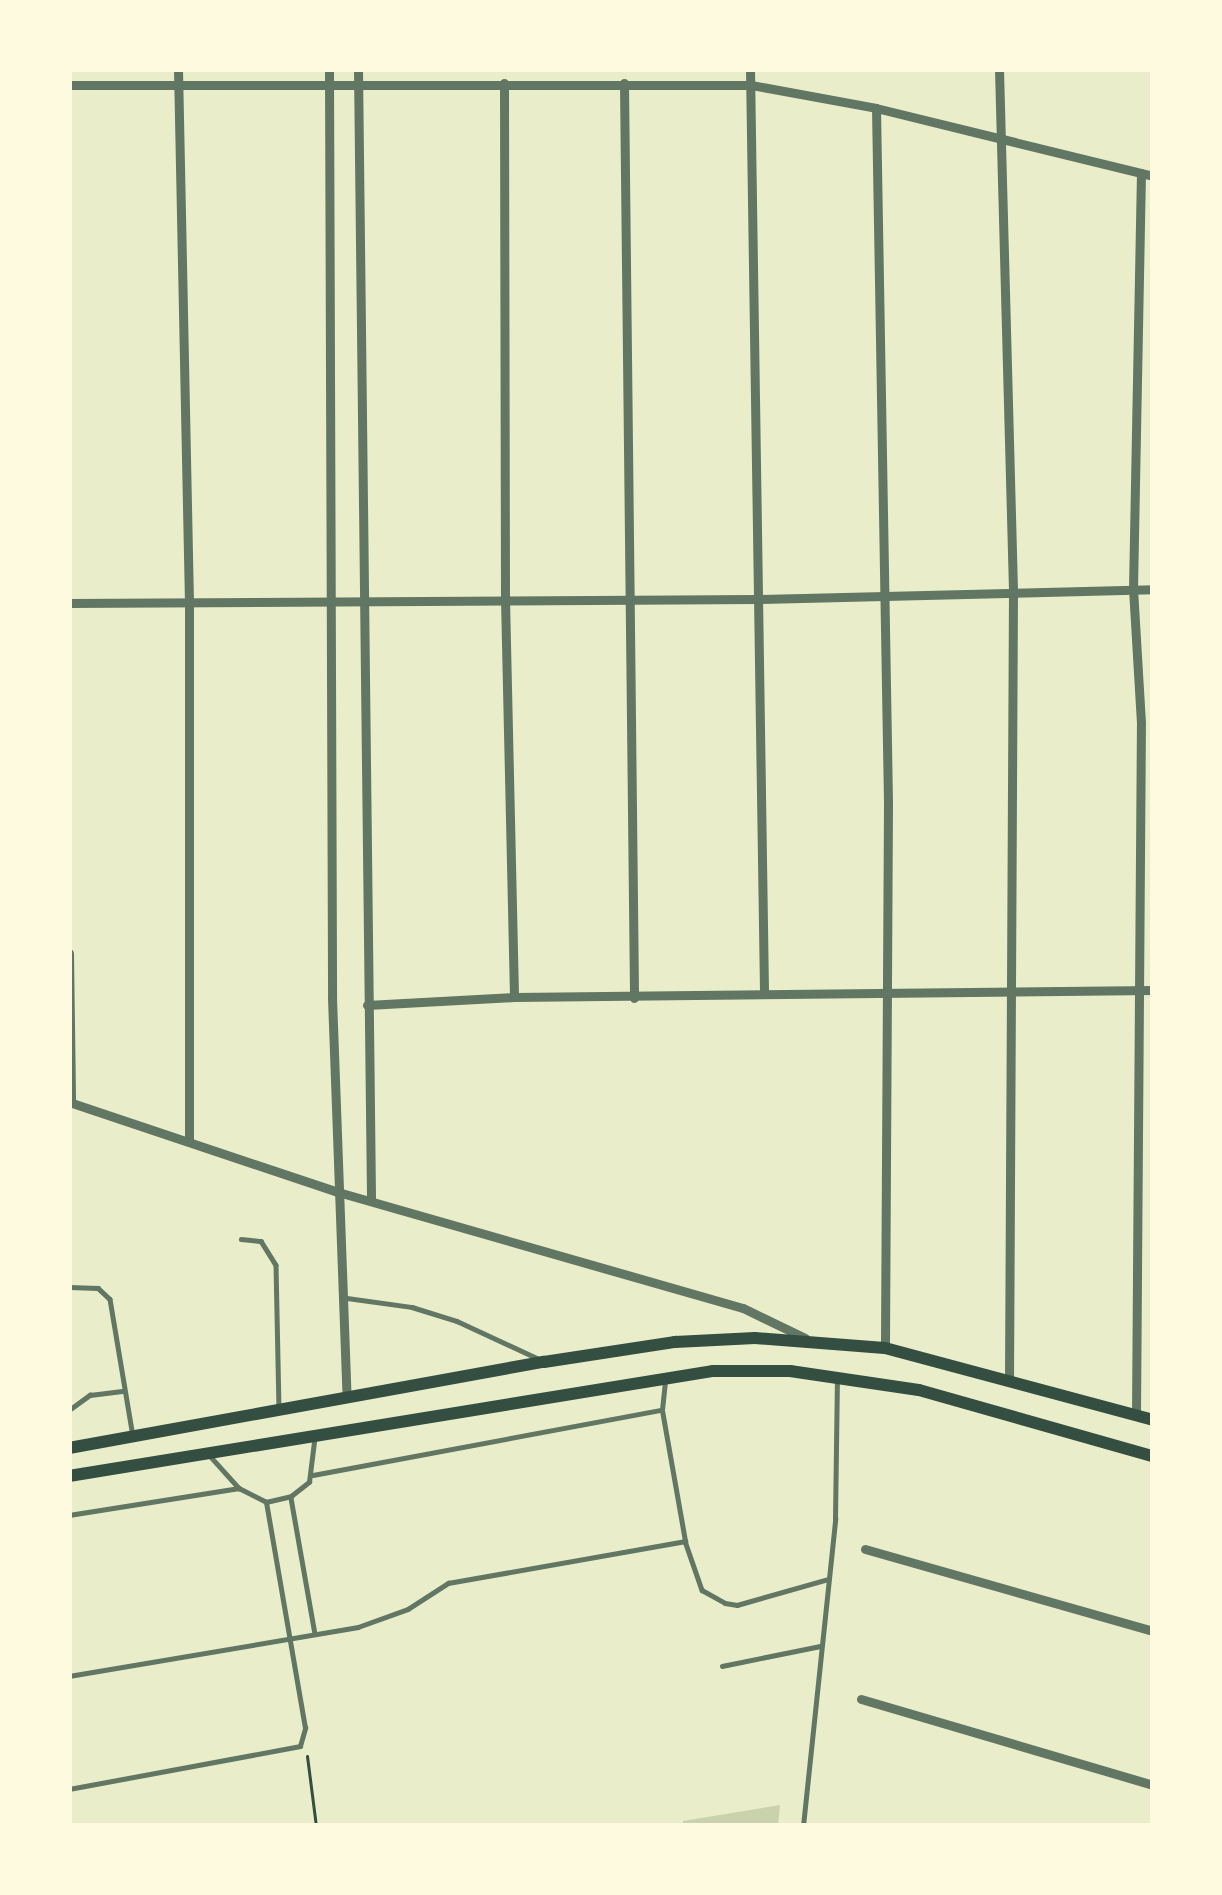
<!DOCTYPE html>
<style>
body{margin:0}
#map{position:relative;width:1222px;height:1895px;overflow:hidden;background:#e9edc9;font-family:Jost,sans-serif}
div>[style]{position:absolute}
.green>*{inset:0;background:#cad2ad}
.path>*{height:3px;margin:-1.5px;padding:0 1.5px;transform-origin:1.5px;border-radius:1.5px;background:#344e41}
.service>*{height:4.5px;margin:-2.25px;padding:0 2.25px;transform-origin:2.25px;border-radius:2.25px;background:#617663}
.minor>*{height:9px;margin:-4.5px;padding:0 4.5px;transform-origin:4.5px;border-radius:4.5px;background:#617663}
.secondary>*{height:12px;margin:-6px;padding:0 6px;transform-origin:6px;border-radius:6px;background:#344e41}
span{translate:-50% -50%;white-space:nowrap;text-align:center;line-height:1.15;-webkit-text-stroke:9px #fefae0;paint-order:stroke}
.frame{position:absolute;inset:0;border:72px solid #fefae0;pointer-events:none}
</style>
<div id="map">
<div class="green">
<div style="clip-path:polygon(780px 1805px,778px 1826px,683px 1826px,683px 1821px)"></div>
</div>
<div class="path">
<div style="left:307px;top:1756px;width:71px;rotate:82.7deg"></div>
</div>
<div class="service">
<div style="left:241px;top:1239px;width:20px;rotate:6deg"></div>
<div style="left:261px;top:1241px;width:28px;rotate:58deg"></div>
<div style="left:276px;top:1265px;width:145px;rotate:88.8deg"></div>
<div style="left:69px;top:1287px;width:29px;rotate:2deg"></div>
<div style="left:98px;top:1288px;width:16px;rotate:43deg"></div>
<div style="left:110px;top:1299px;width:139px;rotate:80.5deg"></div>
<div style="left:347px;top:1298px;width:66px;rotate:7.9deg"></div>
<div style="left:412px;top:1307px;width:47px;rotate:17.3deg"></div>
<div style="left:457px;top:1321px;width:90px;rotate:24.9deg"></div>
<div style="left:69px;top:1410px;width:26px;rotate:-36deg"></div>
<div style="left:90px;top:1395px;width:34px;rotate:-7deg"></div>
<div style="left:211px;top:1457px;width:42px;rotate:47.9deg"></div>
<div style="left:239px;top:1488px;width:30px;rotate:27deg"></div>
<div style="left:266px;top:1502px;width:26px;rotate:-13deg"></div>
<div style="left:291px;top:1496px;width:23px;rotate:-38deg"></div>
<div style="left:309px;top:1482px;width:40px;rotate:-82.9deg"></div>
<div style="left:313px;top:1475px;width:355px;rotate:-10.6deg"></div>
<div style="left:291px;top:1498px;width:138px;rotate:80deg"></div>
<div style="left:69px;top:1515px;width:172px;rotate:-9deg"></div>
<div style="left:685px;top:1541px;width:52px;rotate:70.9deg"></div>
<div style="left:702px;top:1590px;width:26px;rotate:29deg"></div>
<div style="left:725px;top:1603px;width:12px;rotate:9deg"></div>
<div style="left:737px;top:1605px;width:95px;rotate:-15.9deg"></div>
<div style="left:722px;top:1666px;width:100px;rotate:-11.5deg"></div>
<div style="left:69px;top:1676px;width:293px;rotate:-9.6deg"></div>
<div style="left:358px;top:1627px;width:53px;rotate:-19.8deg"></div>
<div style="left:408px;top:1609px;width:48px;rotate:-33deg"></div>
<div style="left:448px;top:1583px;width:241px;rotate:-10deg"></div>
<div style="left:685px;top:1541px;width:133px;rotate:-100deg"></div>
<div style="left:662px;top:1410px;width:28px;rotate:-84deg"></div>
<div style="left:69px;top:1789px;width:235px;rotate:-10.5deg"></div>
<div style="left:300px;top:1746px;width:19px;rotate:-74deg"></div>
<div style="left:305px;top:1728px;width:229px;rotate:-99.8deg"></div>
<div style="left:803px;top:1826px;width:309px;rotate:-84deg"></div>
<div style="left:835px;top:1519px;width:137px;rotate:-89.2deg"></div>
</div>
<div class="minor">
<div style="left:178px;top:69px;width:532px;rotate:88.82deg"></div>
<div style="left:189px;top:601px;width:538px;rotate:90deg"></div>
<div style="left:329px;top:69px;width:929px;rotate:89.81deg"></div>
<div style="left:332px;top:998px;width:400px;rotate:87.9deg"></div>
<div style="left:358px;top:69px;width:1131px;rotate:89.34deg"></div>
<div style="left:750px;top:69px;width:925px;rotate:89.13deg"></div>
<div style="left:999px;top:69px;width:522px;rotate:88.46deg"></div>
<div style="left:1013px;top:591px;width:789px;rotate:90.29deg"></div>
<div style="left:504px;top:83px;width:516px;rotate:89.89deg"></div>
<div style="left:505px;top:599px;width:398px;rotate:88.7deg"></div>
<div style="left:624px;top:83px;width:915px;rotate:89.37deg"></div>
<div style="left:69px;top:85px;width:682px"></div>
<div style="left:751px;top:85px;width:127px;rotate:10.4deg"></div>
<div style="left:876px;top:108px;width:285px;rotate:13.8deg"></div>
<div style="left:876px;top:108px;width:696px;rotate:89.01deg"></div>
<div style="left:888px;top:804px;width:544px;rotate:90.32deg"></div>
<div style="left:69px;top:603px;width:688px;rotate:-0.33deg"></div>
<div style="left:757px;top:599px;width:396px;rotate:-1.4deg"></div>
<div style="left:69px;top:953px;width:150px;rotate:89.2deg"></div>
<div style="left:367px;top:1005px;width:147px;rotate:-3.1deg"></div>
<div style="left:514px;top:997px;width:639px;rotate:-0.63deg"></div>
<div style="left:69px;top:1102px;width:284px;rotate:18.5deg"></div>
<div style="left:338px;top:1192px;width:421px;rotate:16deg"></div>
<div style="left:743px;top:1308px;width:69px;rotate:25.8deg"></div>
<div style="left:1136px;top:1415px;width:692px;rotate:-89.59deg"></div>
<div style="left:1141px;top:723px;width:134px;rotate:-93.4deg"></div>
<div style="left:1133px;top:589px;width:416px;rotate:-88.9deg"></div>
<div style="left:865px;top:1549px;width:299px;rotate:15.9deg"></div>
<div style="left:861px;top:1699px;width:304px;rotate:16.4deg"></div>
</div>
<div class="secondary">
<div style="left:69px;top:1448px;width:483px;rotate:-10.3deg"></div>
<div style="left:544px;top:1362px;width:133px;rotate:-8.7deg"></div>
<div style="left:675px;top:1342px;width:80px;rotate:-2.9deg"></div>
<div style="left:755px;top:1338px;width:130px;rotate:4.4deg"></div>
<div style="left:885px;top:1348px;width:278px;rotate:15deg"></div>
<div style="left:69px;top:1476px;width:653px;rotate:-9.26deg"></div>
<div style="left:713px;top:1371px;width:77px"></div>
<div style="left:790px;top:1371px;width:130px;rotate:8.4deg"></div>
<div style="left:919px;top:1390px;width:243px;rotate:15.8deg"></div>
</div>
<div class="frame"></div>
</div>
